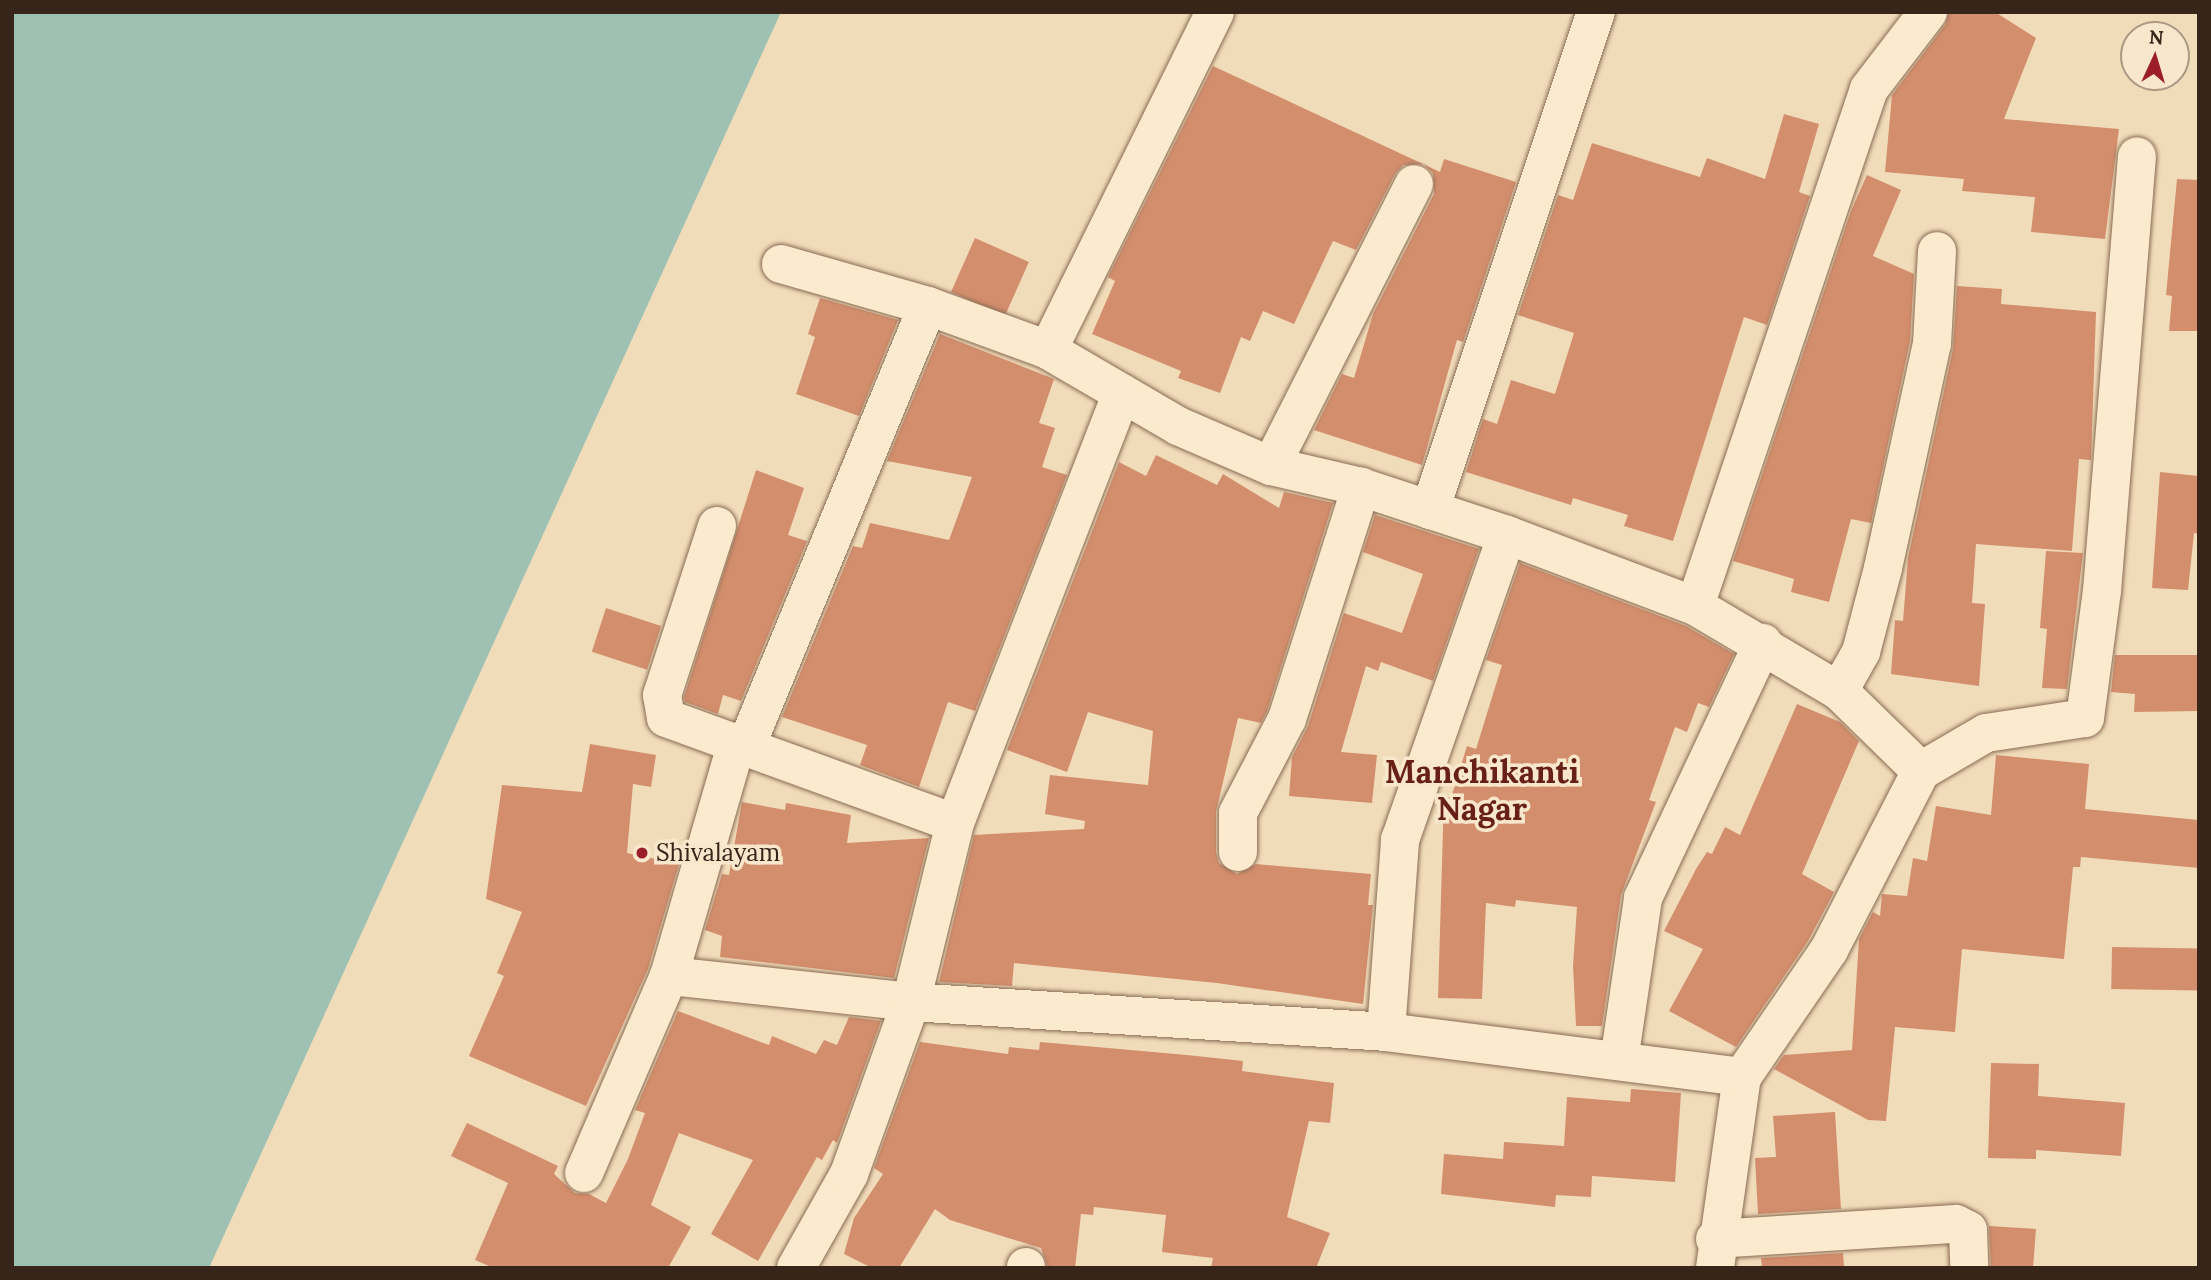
<!DOCTYPE html>
<style>
body{margin:0}
#map{position:relative;width:2211px;height:1280px;overflow:hidden;background:#f1dcba;font-family:Lora,serif}
div>[style]{position:absolute}
.water>*{inset:0;background:#9fc1b4}
.building>*{inset:0;background:#d38e6d;transform-origin:0 0}
.roads{filter:drop-shadow(0 0 2px #896b53) drop-shadow(0 0 2px #896b53)}
.minor>*{height:38px;margin:-19px;padding:0 19px;transform-origin:19px;border-radius:19px;background:#fceace}
.dots>*{width:19px;height:19px;translate:-50% -50%;box-sizing:border-box;border:4px solid #f8e7cb;border-radius:50%}
span{translate:-50% -50%;white-space:nowrap;text-align:center;line-height:1.15;-webkit-text-stroke:7px #f8e7cb;paint-order:stroke}
.poi-label{font-size:24px;color:#37251a}
.left{translate:0 -50%;text-align:left}
.district-label{font-size:32px;color:#671f16;font-weight:700}
.frame{position:absolute;inset:0;border:14px solid #37251a;pointer-events:none}
.north{position:absolute;left:2120px;top:21px;width:70px;height:70px;box-sizing:border-box;background:#f8e7cb;border:2px solid #ab9984;border-radius:50%;rotate:4deg;font-size:19px;font-weight:700;line-height:28px;text-align:center;color:#37251a}
.north::after{content:'';display:block;margin:auto;width:24px;height:32px;background:#9d1e2b;clip-path:polygon(50% 0,100% 100%,50% 72%,0 100%)}
</style>
<div id="map">
<div class="water">
<div style="clip-path:polygon(12px 12px,781px 12px,209px 1268px,12px 1268px)"></div>
</div>
<div class="building">
<div style="clip-path:polygon(1949px 12px,1995px 12px,2036px 38px,2004px 119px,2119px 129px,2105px 239px,2031px 232px,2035px 197px,1962px 191px,1964px 179px,1885px 172px,1892px 95px,1945px 25px)"></div>
<div style="clip-path:polygon(1213px 66px,1440px 172px,1444px 159px,1516px 182px,1463px 342px,1457px 340px,1422px 465px,1314px 430px,1342px 374px,1354px 378px,1373px 314px,1434px 194px,1433px 173px,1423px 164px,1403px 165px,1395px 174px,1356px 250px,1333px 241px,1294px 324px,1263px 311px,1250px 341px,1241px 337px,1220px 393px,1178px 378px,1181px 371px,1092px 334px,1115px 281px,1108px 277px)"></div>
<div style="clip-path:polygon(1784px 114px,1819px 124px,1799px 192px,1810px 196px,1767px 325px,1744px 317px,1673px 541px,1624px 526px,1628px 515px,1573px 498px,1571px 505px,1466px 472px,1483px 419px,1497px 424px,1511px 380px,1555px 394px,1574px 333px,1518px 315px,1558px 195px,1573px 200px,1592px 143px,1700px 177px,1707px 158px,1765px 179px)"></div>
<div style="clip-path:polygon(1867px 175px,1901px 190px,1873px 256px,1914px 274px,1910px 341px,1871px 523px,1851px 519px,1829px 602px,1791px 592px,1794px 579px,1733px 561px,1851px 211px)"></div>
<div style="clip-path:polygon(2177px 179px,2199px 180px,2199px 331px,2169px 331px,2172px 296px,2166px 295px)"></div>
<div style="left:975px;top:238px;width:59px;height:59px;rotate:24deg"></div>
<div style="clip-path:polygon(1957px 286px,2002px 289px,2001px 304px,2096px 312px,2091px 460px,2079px 459px,2072px 551px,1976px 544px,1972px 603px,1985px 604px,1979px 686px,1891px 674px,1895px 620px,1903px 621px,1908px 558px,1953px 349px)"></div>
<div style="clip-path:polygon(820px 298px,898px 320px,859px 416px,796px 394px,815px 337px,808px 334px)"></div>
<div style="clip-path:polygon(940px 334px,1054px 379px,1039px 423px,1055px 428px,1042px 467px,1067px 475px,975px 711px,948px 702px,919px 787px,860px 765px,867px 745px,782px 717px,853px 546px,862px 548px,870px 523px,949px 540px,972px 477px,887px 461px)"></div>
<div style="clip-path:polygon(1156px 455px,1217px 485px,1223px 474px,1279px 508px,1284px 492px,1333px 503px,1267px 711px,1261px 723px,1238px 718px,1216px 812px,1216px 852px,1219px 863px,1237px 874px,1256px 864px,1371px 874px,1368px 905px,1373px 905px,1363px 1004px,1217px 983px,1014px 963px,1012px 986px,939px 982px,974px 835px,1084px 829px,1085px 821px,1045px 814px,1050px 775px,1148px 785px,1153px 731px,1088px 712px,1067px 772px,1007px 750px,1119px 462px,1146px 476px)"></div>
<div style="clip-path:polygon(756px 470px,804px 488px,788px 535px,807px 541px,741px 701px,723px 695px,718px 714px,685px 702px,684px 697px)"></div>
<div style="clip-path:polygon(2160px 472px,2199px 476px,2199px 534px,2194px 533px,2188px 590px,2152px 588px)"></div>
<div style="clip-path:polygon(1375px 515px,1479px 549px,1433px 681px,1381px 662px,1378px 671px,1366px 666px,1341px 752px,1377px 755px,1372px 803px,1289px 796px,1292px 757px,1308px 726px,1344px 613px,1402px 633px,1423px 574px,1363px 552px)"></div>
<div style="clip-path:polygon(2046px 551px,2083px 553px,2067px 689px,2042px 688px,2047px 629px,2040px 628px)"></div>
<div style="clip-path:polygon(1520px 563px,1686px 626px,1734px 654px,1709px 707px,1698px 703px,1687px 732px,1675px 727px,1649px 800px,1656px 802px,1621px 895px,1602px 1026px,1576px 1026px,1573px 966px,1577px 907px,1516px 900px,1515px 907px,1486px 903px,1482px 999px,1438px 998px,1444px 796px,1451px 798px,1467px 746px,1476px 749px,1502px 665px,1486px 660px)"></div>
<div style="left:606px;top:608px;width:58px;height:46px;rotate:18deg"></div>
<div style="clip-path:polygon(2115px 655px,2199px 655px,2199px 711px,2134px 712px,2135px 694px,2111px 692px)"></div>
<div style="clip-path:polygon(1797px 704px,1840px 722px,1859px 741px,1802px 874px,1834px 892px,1808px 941px,1736px 1047px,1669px 1011px,1703px 949px,1664px 931px,1696px 869px,1707px 852px,1712px 854px,1725px 827px,1740px 835px)"></div>
<div style="clip-path:polygon(590px 744px,656px 755px,651px 787px,633px 784px,627px 853px,679px 864px,648px 969px,586px 1106px,469px 1056px,504px 976px,497px 973px,522px 912px,486px 899px,502px 785px,582px 792px)"></div>
<div style="clip-path:polygon(1996px 755px,2089px 764px,2085px 809px,2199px 820px,2199px 868px,2081px 857px,2080px 867px,2073px 867px,2064px 959px,1962px 949px,1955px 1032px,1895px 1027px,1886px 1121px,1868px 1120px,1774px 1069px,1784px 1055px,1852px 1050px,1859px 939px,1873px 912px,1880px 916px,1882px 894px,1907px 896px,1913px 858px,1927px 861px,1936px 806px,1991px 815px)"></div>
<div style="clip-path:polygon(742px 802px,785px 810px,786px 803px,851px 815px,847px 843px,929px 838px,894px 978px,720px 957px,722px 936px,705px 930px,722px 874px,729px 875px)"></div>
<div style="left:2112px;top:947px;width:87px;height:42px;rotate:1deg"></div>
<div style="clip-path:polygon(678px 1011px,769px 1045px,772px 1036px,816px 1054px,824px 1040px,837px 1045px,849px 1017px,881px 1021px,837px 1143px,833px 1140px,822px 1160px,817px 1157px,758px 1261px,711px 1234px,753px 1160px,679px 1133px,651px 1205px,691px 1227px,668px 1268px,494px 1268px,475px 1260px,508px 1183px,451px 1156px,467px 1123px,558px 1166px,554px 1174px,575px 1193px,589px 1194px,606px 1203px,628px 1159px,645px 1113px,635px 1110px)"></div>
<div style="clip-path:polygon(920px 1042px,1008px 1054px,1009px 1047px,1039px 1050px,1040px 1042px,1187px 1055px,1243px 1061px,1242px 1071px,1334px 1083px,1330px 1123px,1309px 1121px,1287px 1217px,1330px 1233px,1316px 1268px,1211px 1268px,1213px 1258px,1162px 1252px,1166px 1215px,1094px 1207px,1093px 1215px,1081px 1214px,1075px 1268px,1048px 1268px,1041px 1248px,950px 1220px,935px 1209px,899px 1268px,872px 1268px,844px 1254px,854px 1218px,883px 1174px,874px 1168px)"></div>
<div style="clip-path:polygon(1991px 1063px,2039px 1064px,2038px 1096px,2125px 1103px,2121px 1156px,2036px 1150px,2036px 1159px,1988px 1158px)"></div>
<div style="clip-path:polygon(1631px 1089px,1681px 1093px,1675px 1182px,1592px 1176px,1591px 1197px,1556px 1195px,1555px 1207px,1441px 1194px,1444px 1154px,1503px 1159px,1504px 1142px,1564px 1146px,1567px 1097px,1630px 1102px)"></div>
<div style="clip-path:polygon(1835px 1112px,1841px 1209px,1758px 1214px,1755px 1158px,1776px 1157px,1773px 1116px)"></div>
<div style="clip-path:polygon(1989px 1226px,2036px 1229px,2033px 1268px,1991px 1268px)"></div>
<div style="clip-path:polygon(1843px 1253px,1844px 1268px,1762px 1268px,1761px 1258px)"></div>
</div>
<div class="roads">
<div class="minor">
<div style="left:781px;top:264px;width:153px;rotate:15.9deg"></div>
<div style="left:928px;top:306px;width:128px;rotate:20.1deg"></div>
<div style="left:1048px;top:350px;width:151px;rotate:30.3deg"></div>
<div style="left:1178px;top:426px;width:101px;rotate:23.3deg"></div>
<div style="left:1271px;top:466px;width:92px;rotate:13.1deg"></div>
<div style="left:1361px;top:487px;width:154px;rotate:18.2deg"></div>
<div style="left:1507px;top:535px;width:201px;rotate:20.7deg"></div>
<div style="left:1695px;top:606px;width:167px;rotate:30.6deg"></div>
<div style="left:1839px;top:691px;width:115px;rotate:44.3deg"></div>
<div style="left:1048px;top:350px;width:377px;rotate:-63.7deg"></div>
<div style="left:1271px;top:466px;width:316px;rotate:-63.1deg"></div>
<div style="left:1430px;top:510px;width:525px;rotate:-71.57deg"></div>
<div style="left:717px;top:526px;width:178px;rotate:108deg"></div>
<div style="left:662px;top:695px;width:23px;rotate:80deg"></div>
<div style="left:666px;top:718px;width:307px;rotate:20deg"></div>
<div style="left:955px;top:823px;width:461px;rotate:-68.8deg"></div>
<div style="left:1695px;top:606px;width:545px;rotate:-71.4deg"></div>
<div style="left:1869px;top:89px;width:97px;rotate:-52.5deg"></div>
<div style="left:1839px;top:691px;width:45px;rotate:-60.6deg"></div>
<div style="left:1861px;top:652px;width:87px;rotate:-75.3deg"></div>
<div style="left:1883px;top:568px;width:229px;rotate:-77.7deg"></div>
<div style="left:1932px;top:344px;width:93px;rotate:-86.9deg"></div>
<div style="left:745px;top:749px;width:479px;rotate:-67.6deg"></div>
<div style="left:1238px;top:852px;width:39px;rotate:-90deg"></div>
<div style="left:1238px;top:813px;width:106px;rotate:-62.5deg"></div>
<div style="left:1287px;top:719px;width:244px;rotate:-72.3deg"></div>
<div style="left:669px;top:976px;width:243px;rotate:6.1deg"></div>
<div style="left:911px;top:1002px;width:476px;rotate:3.6deg"></div>
<div style="left:1386px;top:1032px;width:359px;rotate:7.2deg"></div>
<div style="left:1386px;top:1032px;width:193px;rotate:-85.8deg"></div>
<div style="left:1400px;top:840px;width:323px;rotate:-70.7deg"></div>
<div style="left:1619px;top:1061px;width:165px;rotate:-81.6deg"></div>
<div style="left:1643px;top:898px;width:282px;rotate:-64.8deg"></div>
<div style="left:584px;top:1173px;width:215px;rotate:-66.7deg"></div>
<div style="left:669px;top:976px;width:240px;rotate:-73.8deg"></div>
<div style="left:1715px;top:1239px;width:241px;rotate:-3.6deg"></div>
<div style="left:1956px;top:1224px;width:13px;rotate:27deg"></div>
<div style="left:1968px;top:1230px;width:38px;rotate:88deg"></div>
<div style="left:796px;top:1268px;width:108px;rotate:-60.6deg"></div>
<div style="left:849px;top:1174px;width:183px;rotate:-70.2deg"></div>
<div style="left:911px;top:1002px;width:184px;rotate:-76.2deg"></div>
<div style="left:1026px;top:1268px;width:1px;rotate:-90deg"></div>
<div style="left:1715px;top:1268px;width:193px;rotate:-82deg"></div>
<div style="left:1742px;top:1077px;width:154px;rotate:-55.6deg"></div>
<div style="left:1829px;top:950px;width:201px;rotate:-62.8deg"></div>
<div style="left:1921px;top:771px;width:75px;rotate:-30.3deg"></div>
<div style="left:1986px;top:733px;width:100px;rotate:-8.6deg"></div>
<div style="left:2085px;top:718px;width:128px;rotate:-82.4deg"></div>
<div style="left:2102px;top:591px;width:436px;rotate:-85.4deg"></div>
</div>
</div>
<div class="dots">
<div style="left:642px;top:853px;background:#9d1e2b"></div>
</div>
<div class="poi-label">
<span class="left" style="left:656px;top:853px">Shivalayam</span>
</div>
<div class="district-label">
<span style="left:1482px;top:791px">Manchikanti<br>Nagar</span>
</div>
<div class="frame"></div>
<div class="north">N</div>
</div>
